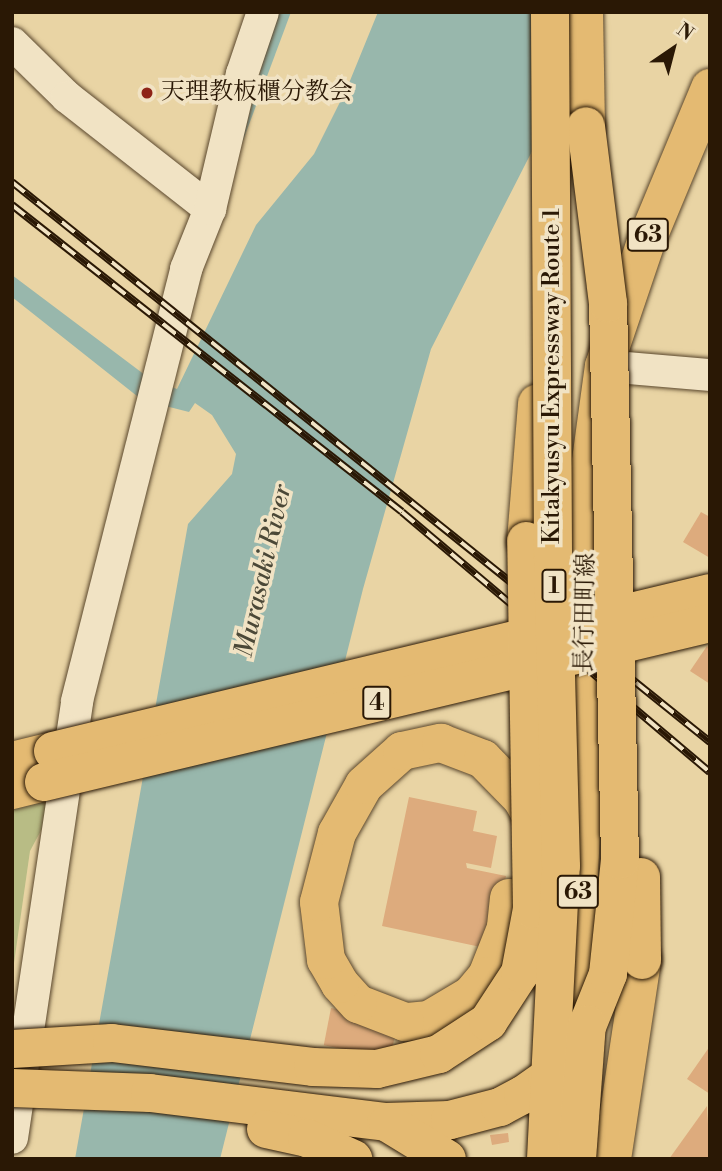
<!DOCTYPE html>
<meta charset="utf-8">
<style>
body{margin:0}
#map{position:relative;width:722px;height:1171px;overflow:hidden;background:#e9d4a4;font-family:"Libre Bodoni","Noto Serif JP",serif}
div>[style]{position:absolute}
.green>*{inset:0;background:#b8bc85}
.water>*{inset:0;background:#98b7ac}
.building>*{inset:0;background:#ddab7d;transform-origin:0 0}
.roads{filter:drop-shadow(0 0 2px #5a472d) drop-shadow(0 0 2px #5a472d)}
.minor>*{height:32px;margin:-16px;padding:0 16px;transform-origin:16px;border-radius:16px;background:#f1e3c4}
.major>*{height:38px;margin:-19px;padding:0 19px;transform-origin:19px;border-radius:19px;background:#e4ba72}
.highway>*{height:38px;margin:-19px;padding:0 19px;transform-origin:19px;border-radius:19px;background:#e4ba72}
.rail>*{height:8px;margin-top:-4px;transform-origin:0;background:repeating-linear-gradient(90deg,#f1e3c4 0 16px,#2a1805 0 32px);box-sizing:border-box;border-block:2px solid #2a1805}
.bridges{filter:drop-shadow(0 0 2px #2a1805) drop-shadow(0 0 2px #2a1805)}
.highway-bridge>*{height:38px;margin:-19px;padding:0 19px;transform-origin:19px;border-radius:19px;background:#e4ba72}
.dots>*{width:19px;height:19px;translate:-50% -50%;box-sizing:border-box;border:4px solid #f1e3c4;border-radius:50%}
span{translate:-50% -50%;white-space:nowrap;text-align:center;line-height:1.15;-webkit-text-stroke:7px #f1e3c4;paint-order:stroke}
.shield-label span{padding:2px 5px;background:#f1e3c4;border:2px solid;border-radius:5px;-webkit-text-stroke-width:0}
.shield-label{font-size:23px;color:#2a1805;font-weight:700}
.poi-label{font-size:24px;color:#2a1805}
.left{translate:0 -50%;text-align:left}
.street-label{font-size:24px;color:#2a1805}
.water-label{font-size:26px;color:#4b4837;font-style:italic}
.frame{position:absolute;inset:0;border:14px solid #2a1805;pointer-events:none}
.north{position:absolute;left:638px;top:14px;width:70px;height:70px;-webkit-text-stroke:5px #f1e3c4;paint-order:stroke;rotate:35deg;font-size:19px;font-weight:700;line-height:28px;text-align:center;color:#2a1805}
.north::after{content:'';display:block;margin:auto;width:24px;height:32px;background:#2a1805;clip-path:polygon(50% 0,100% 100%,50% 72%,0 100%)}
</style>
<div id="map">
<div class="green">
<div style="clip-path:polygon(48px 797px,44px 825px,30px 851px,12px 977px,12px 806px)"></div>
</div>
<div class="water">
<div style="clip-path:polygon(278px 12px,291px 12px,241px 146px,265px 53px)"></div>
<div style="clip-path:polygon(378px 12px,603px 12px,431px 349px,363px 589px,220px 1159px,75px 1159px,188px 524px,232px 474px,236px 454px,212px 415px,195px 403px,189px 412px,142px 400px,12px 297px,12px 275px,149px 378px,177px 389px,256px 225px,314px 154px,347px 88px)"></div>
</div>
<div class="building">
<div style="clip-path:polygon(701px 512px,710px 517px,710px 558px,683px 542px)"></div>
<div style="clip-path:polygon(707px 646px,710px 649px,710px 684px,690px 671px)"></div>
<div style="clip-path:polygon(409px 797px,477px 811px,473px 831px,497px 836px,491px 868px,466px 863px,467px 868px,506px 876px,490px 949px,382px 926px)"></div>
<div style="left:331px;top:1008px;width:68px;height:38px;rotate:11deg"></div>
<div style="clip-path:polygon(710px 1046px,710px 1094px,687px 1079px)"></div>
<div style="clip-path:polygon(707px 1106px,710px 1159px,669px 1159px)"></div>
<div style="clip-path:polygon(508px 1133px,509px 1142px,492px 1145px,490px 1135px)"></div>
</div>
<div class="roads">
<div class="minor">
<div style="left:12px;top:43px;width:77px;rotate:44.5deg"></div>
<div style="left:67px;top:97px;width:182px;rotate:38.1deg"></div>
<div style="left:604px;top:366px;width:106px;rotate:4.9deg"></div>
<div style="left:12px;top:1138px;width:442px;rotate:-81.5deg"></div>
<div style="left:77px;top:701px;width:446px;rotate:-75.8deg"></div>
<div style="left:186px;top:269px;width:65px;rotate:-68.2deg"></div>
<div style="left:210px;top:209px;width:139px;rotate:-76.7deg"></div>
<div style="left:242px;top:74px;width:65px;rotate:-71.3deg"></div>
</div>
<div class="major">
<div style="left:571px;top:1059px;width:302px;rotate:-87.5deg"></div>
<div style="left:584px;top:757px;width:282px;rotate:-89deg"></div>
<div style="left:589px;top:475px;width:110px;rotate:-82.2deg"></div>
<div style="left:604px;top:366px;width:131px;rotate:-71.3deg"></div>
<div style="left:646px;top:242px;width:167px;rotate:-67.4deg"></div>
</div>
<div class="highway">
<div style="left:584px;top:12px;width:114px;rotate:89deg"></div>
<div style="left:526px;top:541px;width:138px;rotate:-85.4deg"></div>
<div style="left:12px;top:761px;width:42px;rotate:-13.7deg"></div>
<div style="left:12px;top:790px;width:33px;rotate:-14deg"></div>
<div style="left:509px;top:898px;width:30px;rotate:96deg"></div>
<div style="left:506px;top:928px;width:52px;rotate:111.6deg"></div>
<div style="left:487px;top:976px;width:25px;rotate:130deg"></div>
<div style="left:471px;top:995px;width:49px;rotate:149.2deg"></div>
<div style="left:429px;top:1020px;width:24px;rotate:175deg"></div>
<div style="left:405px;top:1022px;width:50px;rotate:-159deg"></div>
<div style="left:358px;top:1004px;width:27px;rotate:-132deg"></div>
<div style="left:340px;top:984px;width:28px;rotate:-120deg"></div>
<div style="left:326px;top:960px;width:58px;rotate:-96.9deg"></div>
<div style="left:319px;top:902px;width:71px;rotate:-75.4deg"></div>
<div style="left:337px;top:833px;width:55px;rotate:-60.6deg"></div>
<div style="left:364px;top:785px;width:51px;rotate:-41.8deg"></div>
<div style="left:402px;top:751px;width:40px;rotate:-12deg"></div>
<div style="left:441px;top:743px;width:45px;rotate:20.9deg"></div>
<div style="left:483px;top:759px;width:56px;rotate:45.7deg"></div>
<div style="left:522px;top:799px;width:35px;rotate:61deg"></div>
<div style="left:612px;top:1159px;width:201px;rotate:-81.4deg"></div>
</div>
</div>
<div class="rail">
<div style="left:12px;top:182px;width:895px;rotate:38.74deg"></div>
<div style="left:12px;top:205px;width:496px;rotate:38.2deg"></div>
<div style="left:402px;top:512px;width:403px;rotate:40.2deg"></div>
</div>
<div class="bridges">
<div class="highway-bridge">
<div style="left:53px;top:751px;width:676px;rotate:-13.52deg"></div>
<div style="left:44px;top:782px;width:685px;rotate:-13.43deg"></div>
<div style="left:641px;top:877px;width:83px;rotate:89.3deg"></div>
<div style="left:12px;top:1049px;width:100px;rotate:-3.4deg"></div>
<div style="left:112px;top:1043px;width:202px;rotate:6.8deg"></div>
<div style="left:313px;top:1067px;width:64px;rotate:1.8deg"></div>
<div style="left:377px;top:1069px;width:64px;rotate:-13.6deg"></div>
<div style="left:439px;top:1054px;width:59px;rotate:-33.1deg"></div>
<div style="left:488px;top:1022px;width:59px;rotate:-56.9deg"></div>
<div style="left:520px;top:973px;width:65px;rotate:-79.4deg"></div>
<div style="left:532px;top:909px;width:368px;rotate:-90.9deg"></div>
<div style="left:12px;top:1088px;width:138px;rotate:2.1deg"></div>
<div style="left:150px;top:1093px;width:238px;rotate:7deg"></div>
<div style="left:386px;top:1122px;width:64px;rotate:-1.8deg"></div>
<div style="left:450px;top:1120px;width:52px;rotate:-14.6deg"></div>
<div style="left:500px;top:1107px;width:26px;rotate:-28deg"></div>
<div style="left:523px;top:1095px;width:29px;rotate:-35deg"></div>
<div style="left:547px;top:1078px;width:63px;rotate:-51.5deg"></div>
<div style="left:586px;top:1029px;width:59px;rotate:-68.2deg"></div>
<div style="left:608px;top:974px;width:115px;rotate:-84deg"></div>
<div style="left:620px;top:860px;width:557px;rotate:-91.23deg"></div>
<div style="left:608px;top:303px;width:178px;rotate:-97.1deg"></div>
<div style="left:388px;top:1123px;width:69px;rotate:31.4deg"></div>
<div style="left:266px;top:1129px;width:42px;rotate:12.4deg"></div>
<div style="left:307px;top:1138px;width:51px;rotate:24.5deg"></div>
<div style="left:546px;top:1159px;width:293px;rotate:-87.1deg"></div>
<div style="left:561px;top:866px;width:314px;rotate:-91.5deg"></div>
<div style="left:553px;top:552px;width:540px;rotate:-90.32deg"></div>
<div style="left:577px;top:1159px;width:135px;rotate:-85.8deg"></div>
</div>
</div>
<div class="dots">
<div style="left:147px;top:93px;background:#8f2418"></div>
</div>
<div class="shield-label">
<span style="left:648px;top:235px">63</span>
<span style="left:554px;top:586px">1</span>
<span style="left:377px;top:703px">4</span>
<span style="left:578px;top:892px">63</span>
</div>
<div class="poi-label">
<span class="left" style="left:161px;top:93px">天理教板櫃分教会</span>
</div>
<div class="street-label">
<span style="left:553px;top:376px;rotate:-90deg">Kitakyusyu Expressway Route 1</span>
<span style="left:586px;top:613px;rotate:-89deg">長行田町線</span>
</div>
<div class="water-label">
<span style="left:264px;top:571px;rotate:-77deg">Murasaki River</span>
</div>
<div class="frame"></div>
<div class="north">N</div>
</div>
